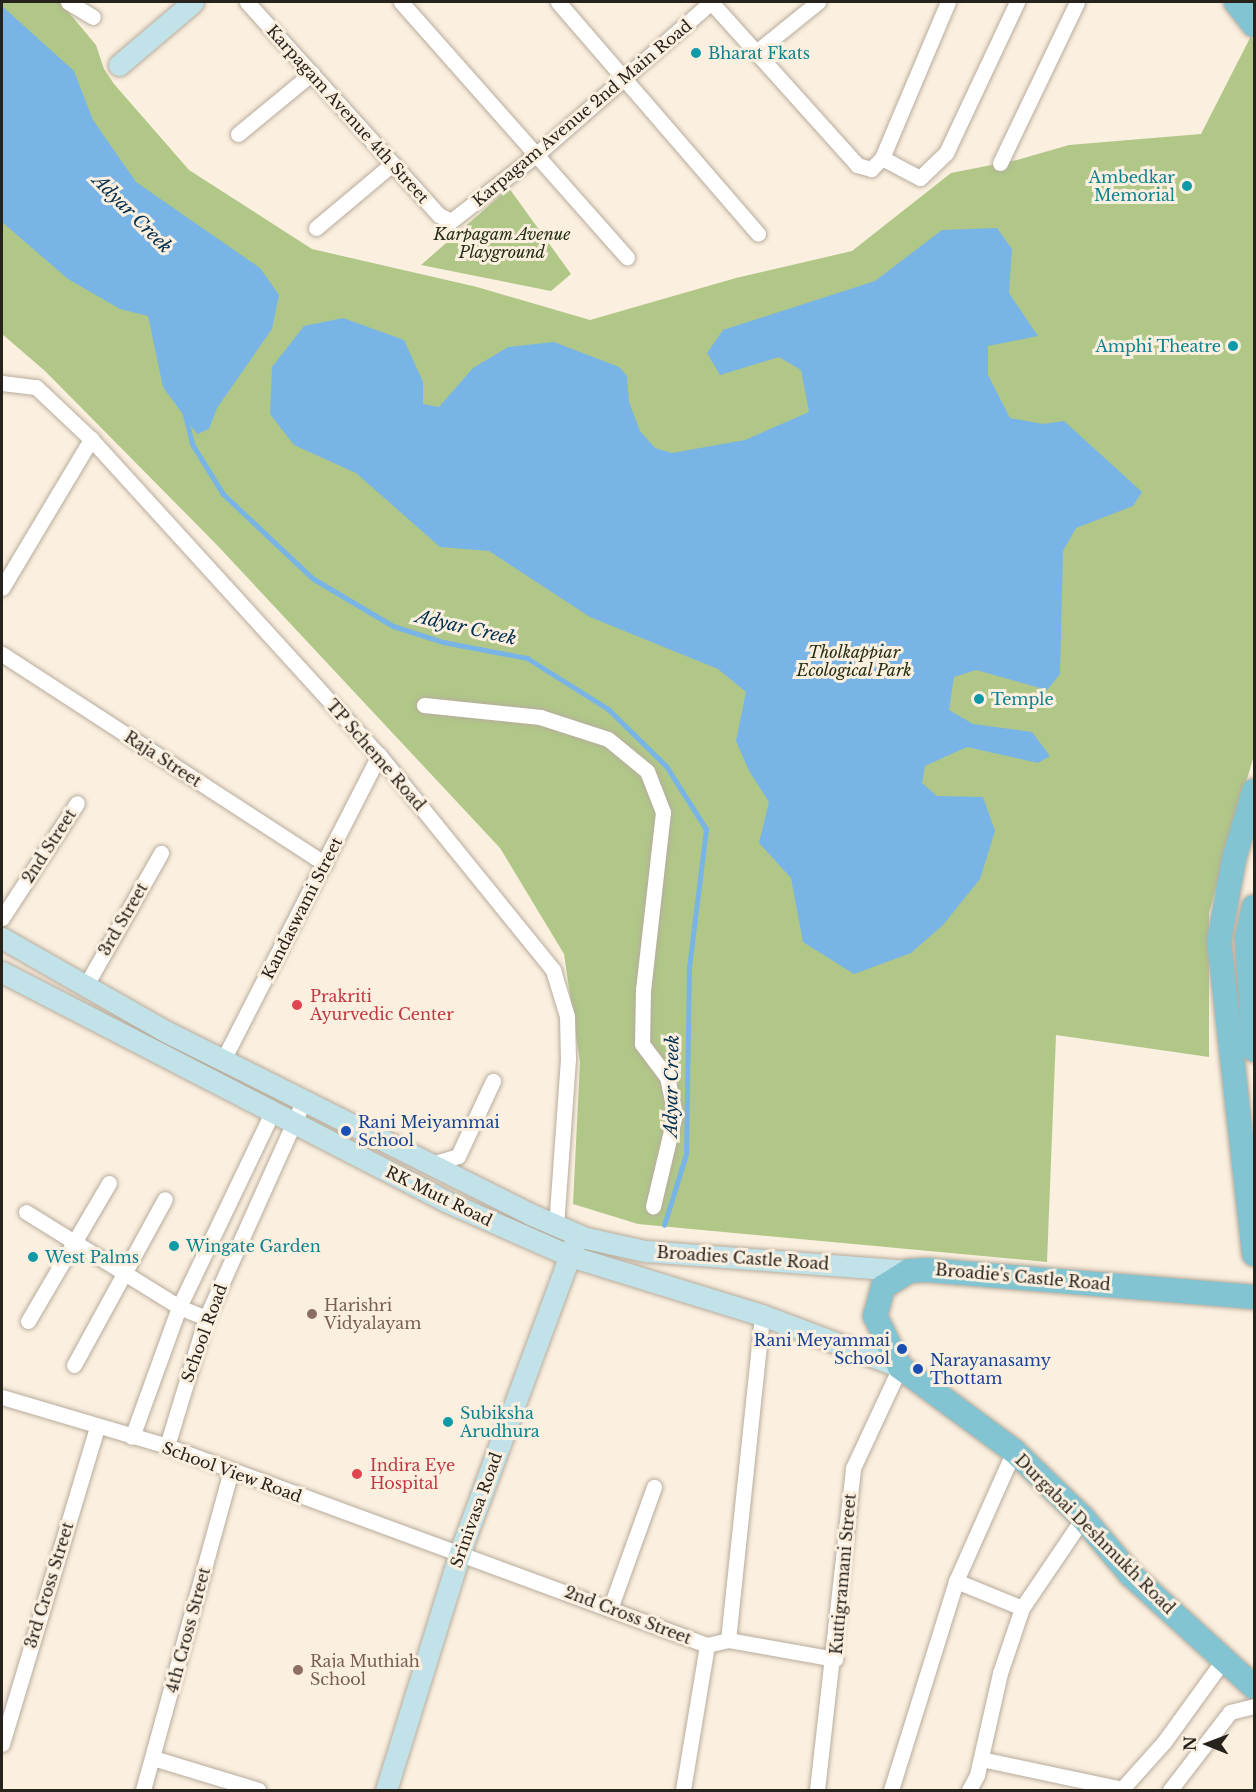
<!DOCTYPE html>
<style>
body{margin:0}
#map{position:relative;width:1256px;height:1792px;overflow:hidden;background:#fbefdf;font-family:"Libre Baskerville",serif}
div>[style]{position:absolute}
.green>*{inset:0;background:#b0c788}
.water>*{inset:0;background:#79b4e6}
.stream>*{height:5px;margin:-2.5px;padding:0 2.5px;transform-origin:2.5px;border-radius:2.5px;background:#79b4e6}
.roads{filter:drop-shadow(0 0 2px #b7ac9d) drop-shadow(0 0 2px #b7ac9d)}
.street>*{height:15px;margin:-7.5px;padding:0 7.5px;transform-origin:7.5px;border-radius:7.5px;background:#fff}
.secondary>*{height:21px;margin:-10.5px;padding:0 10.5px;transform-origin:10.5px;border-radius:10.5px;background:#c1e2e8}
.primary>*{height:24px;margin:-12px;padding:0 12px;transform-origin:12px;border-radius:12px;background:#82c4d1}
.dots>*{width:16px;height:16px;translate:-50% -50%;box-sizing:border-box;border:3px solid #fbefdf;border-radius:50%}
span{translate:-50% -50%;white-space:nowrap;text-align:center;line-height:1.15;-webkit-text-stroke:6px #fbefdf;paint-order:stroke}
.culture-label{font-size:16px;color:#0d838f}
.left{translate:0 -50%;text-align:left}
.right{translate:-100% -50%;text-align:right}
.street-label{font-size:16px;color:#26221c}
.park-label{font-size:16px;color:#242e10;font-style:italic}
.health-label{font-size:16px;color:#be3a42}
.transit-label{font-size:16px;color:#164399}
.education-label{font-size:16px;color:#785e54}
.water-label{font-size:18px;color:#002f50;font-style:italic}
.frame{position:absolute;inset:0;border:3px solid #26221c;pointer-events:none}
.north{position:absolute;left:1178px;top:1714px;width:60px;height:60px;-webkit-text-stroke:4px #fbefdf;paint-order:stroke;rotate:271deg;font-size:16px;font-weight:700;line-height:24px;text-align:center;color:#26221c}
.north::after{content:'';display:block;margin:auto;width:21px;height:27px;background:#26221c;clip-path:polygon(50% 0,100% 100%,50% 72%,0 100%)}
</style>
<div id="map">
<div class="green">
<div style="clip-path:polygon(2px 2px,60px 2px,96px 45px,104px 69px,114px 84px,189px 170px,312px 249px,477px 287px,590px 320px,736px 278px,852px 251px,951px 173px,1017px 160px,1069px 145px,1201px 134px,1251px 36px,1254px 42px,1254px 755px,1209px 913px,1209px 1057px,1056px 1035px,1047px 1262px,638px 1224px,573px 1204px,580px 1062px,564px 954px,500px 848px,216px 544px,45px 371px,2px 334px)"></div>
<div style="clip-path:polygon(509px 188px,571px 274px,551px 291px,421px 265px)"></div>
</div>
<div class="water">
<div style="clip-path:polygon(2px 6px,74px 71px,93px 120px,136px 182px,260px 268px,279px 295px,272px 329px,217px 408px,209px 429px,197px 434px,163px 387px,148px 316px,120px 309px,68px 279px,2px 222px)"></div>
<div style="clip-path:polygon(997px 228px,1012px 249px,1009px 293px,1038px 336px,988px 346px,988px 375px,1010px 418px,1043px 424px,1064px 421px,1142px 492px,1133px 506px,1076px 528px,1063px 551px,1060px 674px,1047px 690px,976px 670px,954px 677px,949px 710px,973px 724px,1032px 732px,1050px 756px,1038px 763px,967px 747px,925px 766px,922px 783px,937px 796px,983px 797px,995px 831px,980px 879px,943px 925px,911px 953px,854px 974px,803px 942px,791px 878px,759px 843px,769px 802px,749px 771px,736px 741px,746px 692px,718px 669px,590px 617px,489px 551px,440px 547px,356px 473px,294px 445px,270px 414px,272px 367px,304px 326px,343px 318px,404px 340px,423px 382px,423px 404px,439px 407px,473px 368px,508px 347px,554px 342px,619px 367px,627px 376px,629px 402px,640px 431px,655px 448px,672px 453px,745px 440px,809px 412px,801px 370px,779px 357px,720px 375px,707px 353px,723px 330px,875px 281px,942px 230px)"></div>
</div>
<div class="stream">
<div style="left:184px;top:411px;width:34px;rotate:76deg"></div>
<div style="left:192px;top:444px;width:59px;rotate:58.2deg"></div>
<div style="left:223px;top:494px;width:122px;rotate:43.3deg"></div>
<div style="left:312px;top:578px;width:94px;rotate:30.7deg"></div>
<div style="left:393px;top:626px;width:52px;rotate:17.7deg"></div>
<div style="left:443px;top:642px;width:86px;rotate:10.8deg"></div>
<div style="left:527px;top:658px;width:96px;rotate:32.2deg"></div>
<div style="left:608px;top:709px;width:81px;rotate:44.5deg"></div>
<div style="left:666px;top:766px;width:75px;rotate:57.6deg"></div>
<div style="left:706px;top:829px;width:139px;rotate:97deg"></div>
<div style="left:689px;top:967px;width:187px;rotate:90.9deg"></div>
<div style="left:686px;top:1154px;width:74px;rotate:107.2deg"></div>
</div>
<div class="roads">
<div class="street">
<div style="left:68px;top:2px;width:29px;rotate:31deg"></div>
<div style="left:247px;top:2px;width:287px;rotate:48deg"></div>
<div style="left:439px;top:215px;width:13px;rotate:27deg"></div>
<div style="left:451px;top:221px;width:109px;rotate:-37.9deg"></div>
<div style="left:537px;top:154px;width:231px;rotate:-41.1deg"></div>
<div style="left:401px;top:2px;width:341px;rotate:48.5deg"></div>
<div style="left:558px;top:2px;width:306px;rotate:49.2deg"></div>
<div style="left:711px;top:2px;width:219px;rotate:48.1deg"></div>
<div style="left:857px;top:165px;width:15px;rotate:16deg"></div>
<div style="left:871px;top:169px;width:16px;rotate:-45deg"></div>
<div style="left:882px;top:158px;width:169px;rotate:-67.1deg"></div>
<div style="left:756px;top:52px;width:80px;rotate:-38.9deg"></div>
<div style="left:238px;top:134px;width:96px;rotate:-39.5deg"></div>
<div style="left:882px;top:158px;width:43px;rotate:27.8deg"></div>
<div style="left:920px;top:178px;width:36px;rotate:-44deg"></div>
<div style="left:946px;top:153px;width:167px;rotate:-64.8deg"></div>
<div style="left:1000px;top:163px;width:178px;rotate:-64.4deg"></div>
<div style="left:316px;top:228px;width:99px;rotate:-40.1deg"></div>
<div style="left:2px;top:383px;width:34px;rotate:7deg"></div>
<div style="left:36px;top:387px;width:76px;rotate:43.4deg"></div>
<div style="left:91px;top:439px;width:428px;rotate:47.7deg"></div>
<div style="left:379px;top:755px;width:277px;rotate:51deg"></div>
<div style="left:553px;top:970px;width:48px;rotate:73.1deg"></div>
<div style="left:567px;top:1016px;width:43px;rotate:88.7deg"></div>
<div style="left:568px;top:1059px;width:167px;rotate:94.1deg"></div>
<div style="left:2px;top:588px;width:174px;rotate:-59.1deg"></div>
<div style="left:2px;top:654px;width:385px;rotate:33deg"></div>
<div style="left:424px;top:705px;width:117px;rotate:5.9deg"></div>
<div style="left:540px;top:717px;width:71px;rotate:17.9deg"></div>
<div style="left:608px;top:739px;width:50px;rotate:39.4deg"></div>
<div style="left:647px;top:771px;width:44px;rotate:68.7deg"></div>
<div style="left:663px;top:812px;width:178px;rotate:96.4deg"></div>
<div style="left:643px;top:989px;width:55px;rotate:91deg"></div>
<div style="left:642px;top:1044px;width:41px;rotate:52.9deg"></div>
<div style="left:667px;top:1077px;width:38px;rotate:78deg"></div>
<div style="left:675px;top:1114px;width:95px;rotate:103.4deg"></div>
<div style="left:2px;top:918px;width:137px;rotate:-56.9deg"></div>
<div style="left:86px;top:985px;width:152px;rotate:-60.4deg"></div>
<div style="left:223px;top:1060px;width:343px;rotate:-62.9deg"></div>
<div style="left:432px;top:1164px;width:27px;rotate:-17deg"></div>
<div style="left:458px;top:1156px;width:83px;rotate:-65deg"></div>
<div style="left:26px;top:1212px;width:180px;rotate:31.8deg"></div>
<div style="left:179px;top:1307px;width:29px;rotate:22deg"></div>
<div style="left:28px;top:1321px;width:160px;rotate:-59.6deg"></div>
<div style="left:74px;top:1365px;width:189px;rotate:-61.3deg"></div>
<div style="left:2px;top:1397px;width:172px;rotate:16.5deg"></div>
<div style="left:167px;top:1446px;width:576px;rotate:20.23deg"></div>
<div style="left:707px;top:1645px;width:22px;rotate:-13deg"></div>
<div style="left:728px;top:1640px;width:109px;rotate:10.1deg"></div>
<div style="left:132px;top:1437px;width:138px;rotate:-70.1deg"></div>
<div style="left:179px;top:1307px;width:215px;rotate:-64.4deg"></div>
<div style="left:167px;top:1446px;width:134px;rotate:-73.1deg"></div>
<div style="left:206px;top:1318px;width:239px;rotate:-65.8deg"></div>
<div style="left:956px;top:1581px;width:71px;rotate:22.2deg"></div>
<div style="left:610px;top:1609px;width:130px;rotate:-70.2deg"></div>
<div style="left:728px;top:1640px;width:327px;rotate:-84deg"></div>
<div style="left:2px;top:1744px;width:331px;rotate:-73.3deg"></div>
<div style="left:153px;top:1758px;width:110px;rotate:16.9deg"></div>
<div style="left:981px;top:1759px;width:144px;rotate:12deg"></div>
<div style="left:143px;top:1790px;width:332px;rotate:-74.6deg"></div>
<div style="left:683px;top:1790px;width:147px;rotate:-80.6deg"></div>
<div style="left:817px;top:1790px;width:324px;rotate:-83.6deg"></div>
<div style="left:853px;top:1468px;width:111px;rotate:-65deg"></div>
<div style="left:891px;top:1790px;width:219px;rotate:-72.7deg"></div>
<div style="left:956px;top:1581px;width:142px;rotate:-66deg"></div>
<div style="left:969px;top:1790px;width:17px;rotate:-62deg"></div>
<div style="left:977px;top:1775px;width:105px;rotate:-77.3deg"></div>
<div style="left:1000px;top:1673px;width:69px;rotate:-71.3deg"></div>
<div style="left:1022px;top:1608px;width:109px;rotate:-55.9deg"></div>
<div style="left:1121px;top:1790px;width:64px;rotate:-48.1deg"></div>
<div style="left:1164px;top:1742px;width:102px;rotate:-54.1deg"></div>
<div style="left:1170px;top:1790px;width:98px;rotate:-52.4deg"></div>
<div style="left:1230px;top:1712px;width:25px;rotate:-14deg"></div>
</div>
<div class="secondary">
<div style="left:119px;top:65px;width:97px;rotate:-40.4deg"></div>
<div style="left:2px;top:938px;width:188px;rotate:29.7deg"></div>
<div style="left:165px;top:1031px;width:408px;rotate:26.6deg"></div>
<div style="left:530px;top:1214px;width:61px;rotate:23.2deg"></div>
<div style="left:586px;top:1238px;width:60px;rotate:12.4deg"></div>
<div style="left:645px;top:1251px;width:265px;rotate:4.3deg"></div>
<div style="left:2px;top:972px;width:499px;rotate:27.3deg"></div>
<div style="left:445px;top:1201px;width:137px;rotate:23.7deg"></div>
<div style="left:570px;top:1256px;width:201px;rotate:17.1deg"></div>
<div style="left:762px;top:1315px;width:147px;rotate:20.6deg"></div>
<div style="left:386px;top:1790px;width:249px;rotate:-72.7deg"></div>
<div style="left:460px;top:1552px;width:328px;rotate:-69.7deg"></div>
</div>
<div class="primary">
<div style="left:1236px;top:2px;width:29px;rotate:52deg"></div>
<div style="left:1254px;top:791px;width:71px;rotate:106.4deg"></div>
<div style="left:1234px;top:859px;width:83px;rotate:100.4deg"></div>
<div style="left:1219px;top:941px;width:315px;rotate:83.6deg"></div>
<div style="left:1254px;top:907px;width:32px;rotate:103deg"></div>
<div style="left:1247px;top:938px;width:112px;rotate:86.4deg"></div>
<div style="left:1254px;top:1297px;width:329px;rotate:-175.3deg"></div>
<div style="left:926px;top:1270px;width:17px;rotate:177deg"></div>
<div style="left:909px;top:1271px;width:31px;rotate:148deg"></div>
<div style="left:883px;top:1287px;width:30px;rotate:105deg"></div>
<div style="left:875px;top:1316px;width:57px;rotate:63.9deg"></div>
<div style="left:900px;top:1367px;width:142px;rotate:36.4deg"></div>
<div style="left:1014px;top:1451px;width:96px;rotate:44.2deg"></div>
<div style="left:1083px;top:1518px;width:75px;rotate:49.9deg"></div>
<div style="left:1131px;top:1575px;width:166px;rotate:42.3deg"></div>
</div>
</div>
<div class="dots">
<div style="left:696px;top:53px;background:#0f9aa8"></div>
<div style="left:1187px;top:186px;background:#0f9aa8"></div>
<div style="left:1233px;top:346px;background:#0f9aa8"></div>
<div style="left:979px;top:699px;background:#0f9aa8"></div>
<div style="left:297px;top:1005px;background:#e0444e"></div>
<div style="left:346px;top:1131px;background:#1a4fb4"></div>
<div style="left:174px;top:1246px;background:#0f9aa8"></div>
<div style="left:33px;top:1257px;background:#0f9aa8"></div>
<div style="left:312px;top:1314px;background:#8d6e63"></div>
<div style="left:902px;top:1349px;background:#1a4fb4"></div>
<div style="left:918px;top:1369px;background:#1a4fb4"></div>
<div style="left:448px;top:1422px;background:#0f9aa8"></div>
<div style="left:357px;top:1474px;background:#e0444e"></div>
<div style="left:298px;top:1670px;background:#8d6e63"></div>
</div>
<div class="culture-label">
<span class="left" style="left:708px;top:53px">Bharat Fkats</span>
<span class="right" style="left:1175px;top:186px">Ambedkar<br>Memorial</span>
<span class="right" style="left:1221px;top:346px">Amphi Theatre</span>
<span class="left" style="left:991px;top:699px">Temple</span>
<span class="left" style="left:186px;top:1246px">Wingate Garden</span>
<span class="left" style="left:45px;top:1257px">West Palms</span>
<span class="left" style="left:460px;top:1422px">Subiksha<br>Arudhura</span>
</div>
<div class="street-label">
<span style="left:582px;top:113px;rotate:-40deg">Karpagam Avenue 2nd Main Road</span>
<span style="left:348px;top:114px;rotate:48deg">Karpagam Avenue 4th Street</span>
<span style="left:376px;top:755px;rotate:49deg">TP Scheme Road</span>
<span style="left:163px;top:759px;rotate:33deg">Raja Street</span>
<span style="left:49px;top:846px;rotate:-57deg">2nd Street</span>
<span style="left:302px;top:908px;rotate:-63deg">Kandaswami Street</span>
<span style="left:123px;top:919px;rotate:-60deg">3rd Street</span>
<span style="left:439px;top:1196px;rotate:26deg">RK Mutt Road</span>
<span style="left:743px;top:1258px;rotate:4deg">Broadies Castle Road</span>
<span style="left:1023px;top:1277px;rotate:5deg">Broadie's Castle Road</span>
<span style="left:204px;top:1333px;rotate:-70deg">School Road</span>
<span style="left:232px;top:1472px;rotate:20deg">School View Road</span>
<span style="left:476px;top:1510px;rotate:-70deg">Srinivasa Road</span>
<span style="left:1095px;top:1534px;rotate:45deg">Durgabai Deshmukh Road</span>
<span style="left:843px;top:1574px;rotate:-85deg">Kuttigramani Street</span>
<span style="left:49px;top:1585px;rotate:-73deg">3rd Cross Street</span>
<span style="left:628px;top:1615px;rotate:21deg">2nd Cross Street</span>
<span style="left:188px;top:1630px;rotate:-75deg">4th Cross Street</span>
</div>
<div class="park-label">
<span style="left:502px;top:243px">Karpagam Avenue<br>Playground</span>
<span style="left:854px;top:661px">Tholkappiar<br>Ecological Park</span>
</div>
<div class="health-label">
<span class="left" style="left:310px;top:1005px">Prakriti<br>Ayurvedic Center</span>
<span class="left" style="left:370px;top:1474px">Indira Eye<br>Hospital</span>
</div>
<div class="transit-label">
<span class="left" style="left:358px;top:1131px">Rani Meiyammai<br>School</span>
<span class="right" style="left:890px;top:1349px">Rani Meyammai<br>School</span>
<span class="left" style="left:930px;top:1369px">Narayanasamy<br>Thottam</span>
</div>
<div class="education-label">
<span class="left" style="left:324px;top:1314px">Harishri<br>Vidyalayam</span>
<span class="left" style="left:310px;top:1670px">Raja Muthiah<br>School</span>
</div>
<div class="water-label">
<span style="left:132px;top:214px;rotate:45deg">Adyar Creek</span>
<span style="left:466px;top:628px;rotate:13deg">Adyar Creek</span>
<span style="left:672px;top:1086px;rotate:-89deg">Adyar Creek</span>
</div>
<div class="frame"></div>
<div class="north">N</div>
</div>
